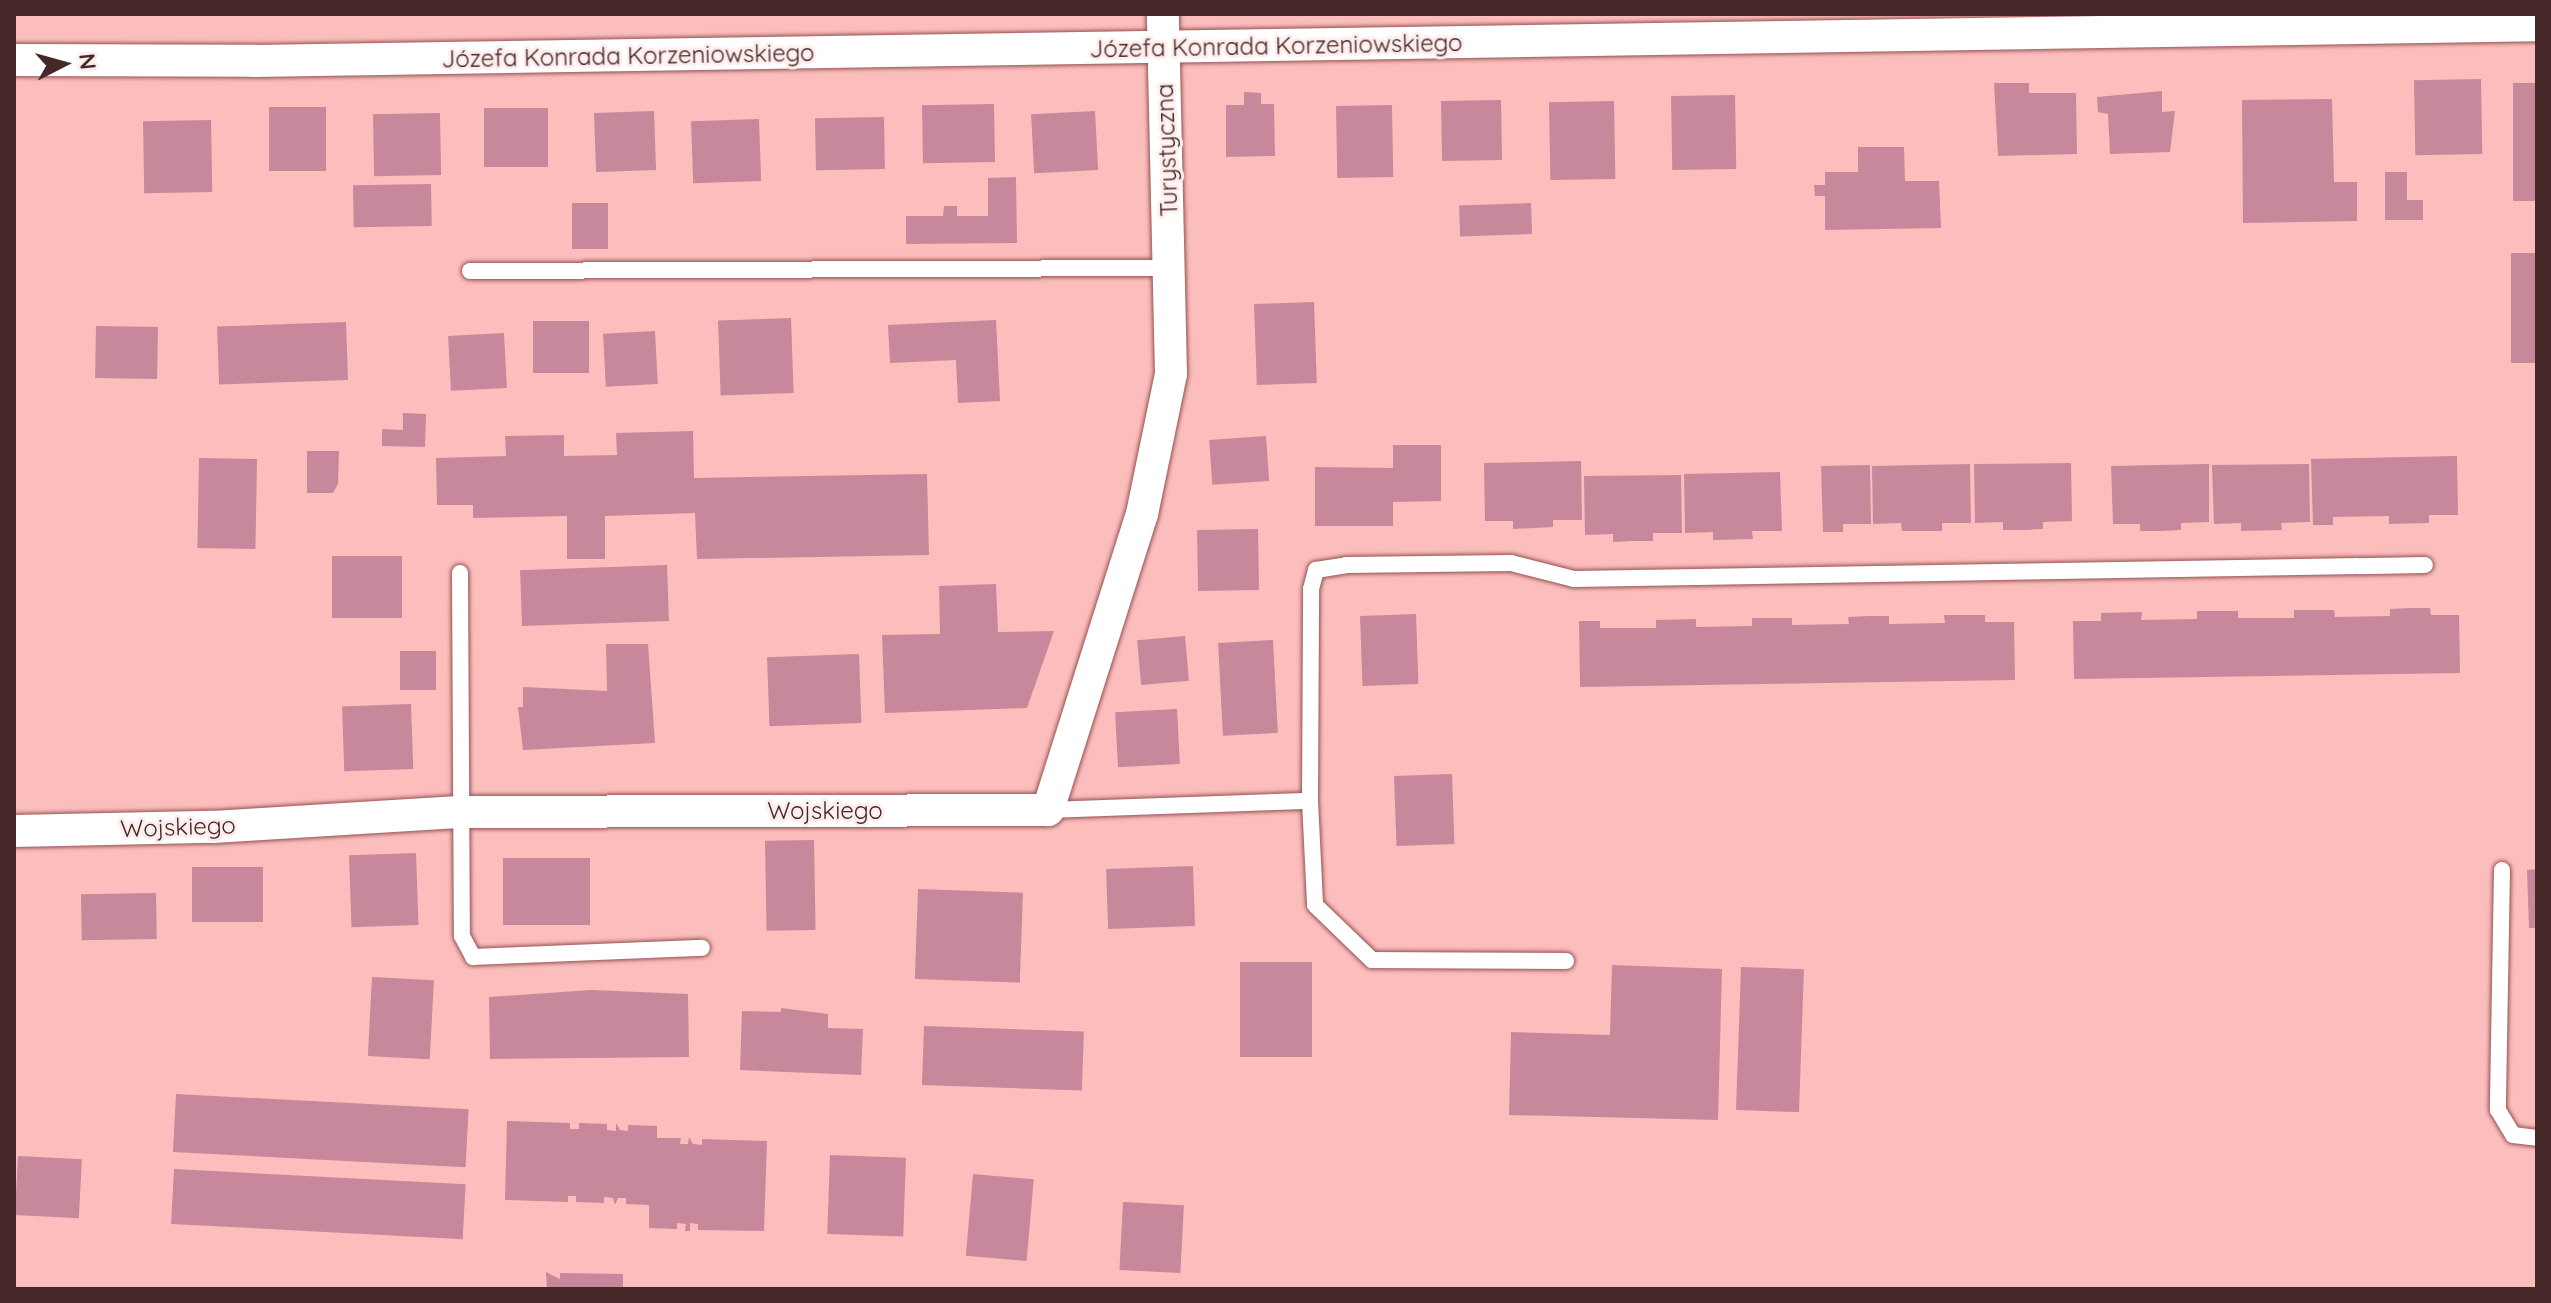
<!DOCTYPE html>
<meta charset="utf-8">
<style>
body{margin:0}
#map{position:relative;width:2551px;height:1303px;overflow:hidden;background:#fcbebd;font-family:Quicksand,sans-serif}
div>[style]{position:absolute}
.building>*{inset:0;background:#c6889a;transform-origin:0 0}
.roads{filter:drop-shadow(0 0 2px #955253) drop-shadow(0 0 2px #955253)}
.lane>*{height:16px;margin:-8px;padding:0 8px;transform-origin:8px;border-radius:8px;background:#fff}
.street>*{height:32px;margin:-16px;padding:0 16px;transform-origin:16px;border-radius:16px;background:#fff}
span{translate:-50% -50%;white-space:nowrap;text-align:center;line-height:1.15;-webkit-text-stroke:6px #fdedec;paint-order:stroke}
.street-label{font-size:24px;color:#462828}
.frame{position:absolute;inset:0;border:16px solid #462828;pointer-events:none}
.north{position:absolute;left:24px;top:24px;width:80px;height:80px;-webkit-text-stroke:6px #fdedec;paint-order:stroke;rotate:84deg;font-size:22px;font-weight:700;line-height:32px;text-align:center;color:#462828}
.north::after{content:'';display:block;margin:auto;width:28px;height:36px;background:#462828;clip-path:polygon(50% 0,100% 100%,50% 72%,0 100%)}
</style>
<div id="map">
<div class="building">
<div style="left:2481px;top:79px;width:75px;height:67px;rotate:89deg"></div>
<div style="clip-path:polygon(1994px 83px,2029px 83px,2029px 93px,2076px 93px,2077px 154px,1998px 156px)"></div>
<div style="left:2513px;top:83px;width:24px;height:118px"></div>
<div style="clip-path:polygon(2162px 91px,2162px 112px,2175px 111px,2170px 152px,2110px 154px,2108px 114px,2098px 112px,2097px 97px)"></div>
<div style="clip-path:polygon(1244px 92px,1261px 93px,1261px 104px,1274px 104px,1275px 156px,1226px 157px,1226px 105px,1244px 105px)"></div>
<div style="left:1735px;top:95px;width:74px;height:64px;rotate:89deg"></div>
<div style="clip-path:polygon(2332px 99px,2334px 182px,2357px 182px,2357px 221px,2243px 223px,2242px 100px)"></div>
<div style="left:1501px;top:100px;width:60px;height:60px;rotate:89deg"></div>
<div style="left:1614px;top:101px;width:78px;height:65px;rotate:89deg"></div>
<div style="left:994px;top:104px;width:58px;height:72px;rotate:89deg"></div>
<div style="left:1392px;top:105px;width:72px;height:56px;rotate:89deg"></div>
<div style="left:326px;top:107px;width:64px;height:57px;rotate:90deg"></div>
<div style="left:548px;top:108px;width:59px;height:64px;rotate:90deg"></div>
<div style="left:654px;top:111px;width:59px;height:60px;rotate:88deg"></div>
<div style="left:1095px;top:111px;width:59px;height:64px;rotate:87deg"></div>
<div style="left:440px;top:113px;width:62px;height:67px;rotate:89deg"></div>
<div style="left:884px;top:117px;width:52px;height:69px;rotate:89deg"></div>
<div style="left:759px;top:119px;width:62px;height:68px;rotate:88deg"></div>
<div style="left:211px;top:120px;width:72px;height:68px;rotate:89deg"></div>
<div style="clip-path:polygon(1858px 147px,1904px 147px,1905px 181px,1939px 181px,1941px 228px,1825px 230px,1825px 196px,1815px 196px,1814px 185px,1825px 185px,1825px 172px,1858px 172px)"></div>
<div style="clip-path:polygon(2385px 172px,2407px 172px,2407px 200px,2423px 200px,2423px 220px,2385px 220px)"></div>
<div style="clip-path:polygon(1016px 177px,1017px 243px,906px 244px,906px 216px,943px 216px,944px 206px,957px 206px,957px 216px,988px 216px,988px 178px)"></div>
<div style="left:431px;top:184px;width:42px;height:78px;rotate:89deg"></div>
<div style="left:572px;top:203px;width:36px;height:46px"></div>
<div style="left:1531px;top:203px;width:31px;height:72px;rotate:88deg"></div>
<div style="left:2511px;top:253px;width:26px;height:110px"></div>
<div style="left:1314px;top:302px;width:81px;height:60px;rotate:88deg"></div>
<div style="left:791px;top:318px;width:75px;height:73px;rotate:88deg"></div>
<div style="clip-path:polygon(996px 320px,1000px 401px,958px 403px,956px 360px,890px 363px,888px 325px)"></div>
<div style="left:533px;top:321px;width:56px;height:52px"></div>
<div style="left:346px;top:322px;width:58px;height:129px;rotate:88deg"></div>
<div style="left:96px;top:326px;width:62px;height:52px;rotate:1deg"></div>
<div style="left:655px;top:331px;width:53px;height:52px;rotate:87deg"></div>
<div style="left:504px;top:333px;width:55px;height:56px;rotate:87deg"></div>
<div style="clip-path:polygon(403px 413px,426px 414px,425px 447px,382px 446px,382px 429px,403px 430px)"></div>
<div style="clip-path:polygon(693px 431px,694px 478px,927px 474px,929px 555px,697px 559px,695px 513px,605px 516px,605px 559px,567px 559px,567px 516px,473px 518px,473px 505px,437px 505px,436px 458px,506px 456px,505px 436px,564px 435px,564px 456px,617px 455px,616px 433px)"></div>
<div style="left:1266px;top:436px;width:45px;height:57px;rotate:86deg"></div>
<div style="clip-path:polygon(1393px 445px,1441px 445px,1441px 501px,1393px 502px,1393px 526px,1315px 526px,1315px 467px,1393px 468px)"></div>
<div style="clip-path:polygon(307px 451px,339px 451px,338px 484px,333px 493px,307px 493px)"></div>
<div style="clip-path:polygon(2457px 456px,2458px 515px,2429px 515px,2429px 523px,2389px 524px,2389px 516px,2333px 517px,2333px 525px,2313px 525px,2311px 459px)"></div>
<div style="left:257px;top:459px;width:90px;height:58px;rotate:91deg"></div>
<div style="clip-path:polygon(1581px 461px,1582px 520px,1553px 520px,1553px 527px,1513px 529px,1513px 521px,1485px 521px,1484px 463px)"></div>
<div style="clip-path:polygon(2071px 463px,2072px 521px,2043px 522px,2043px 529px,2023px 530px,2003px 530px,2003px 522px,1975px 523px,1974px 464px)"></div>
<div style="clip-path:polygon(1970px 464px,1971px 523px,1942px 523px,1942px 531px,1902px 531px,1901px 523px,1873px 524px,1872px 466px)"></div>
<div style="clip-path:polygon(2209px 464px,2209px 522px,2181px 523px,2181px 530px,2161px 531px,2140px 531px,2140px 524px,2113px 524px,2111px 466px)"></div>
<div style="clip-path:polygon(2309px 464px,2310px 522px,2281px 523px,2282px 530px,2241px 531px,2241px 523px,2214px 524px,2212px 465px)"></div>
<div style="clip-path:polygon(1870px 465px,1871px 524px,1843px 524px,1843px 532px,1823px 532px,1821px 466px)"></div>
<div style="clip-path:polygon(1780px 472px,1782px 531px,1752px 531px,1753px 539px,1713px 540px,1713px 532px,1685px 533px,1684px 474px)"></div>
<div style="clip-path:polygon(1681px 475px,1682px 533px,1653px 533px,1653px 541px,1633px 541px,1613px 542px,1613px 534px,1585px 535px,1584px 476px)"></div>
<div style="left:1258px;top:529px;width:61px;height:61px;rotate:89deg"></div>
<div style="left:402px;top:556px;width:62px;height:70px;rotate:90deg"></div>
<div style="left:667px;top:565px;width:56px;height:147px;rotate:88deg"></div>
<div style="clip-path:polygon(996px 584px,998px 632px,1054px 631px,1027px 708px,885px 713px,882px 635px,940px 634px,939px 586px)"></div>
<div style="clip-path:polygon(2410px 608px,2430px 608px,2431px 615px,2459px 615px,2460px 673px,2074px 679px,2073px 621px,2101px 621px,2101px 613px,2142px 612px,2141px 620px,2197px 619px,2197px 611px,2238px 611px,2238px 618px,2294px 618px,2294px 610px,2334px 610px,2335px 617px,2390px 616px,2390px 609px)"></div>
<div style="left:1416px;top:614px;width:70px;height:56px;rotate:88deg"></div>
<div style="clip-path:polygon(1944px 615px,1985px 615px,1985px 622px,2014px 622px,2015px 680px,1580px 687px,1579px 621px,1600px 621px,1600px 628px,1656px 628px,1656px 620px,1696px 619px,1696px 627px,1752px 626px,1752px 618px,1792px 618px,1792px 625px,1849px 624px,1848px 617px,1869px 616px,1889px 616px,1889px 624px,1945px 623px)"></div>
<div style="left:1185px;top:636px;width:45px;height:48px;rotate:85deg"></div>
<div style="left:1273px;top:640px;width:93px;height:55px;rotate:87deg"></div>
<div style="clip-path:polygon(606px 644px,648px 644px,655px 743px,523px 750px,518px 707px,523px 707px,523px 687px,607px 691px)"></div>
<div style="left:400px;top:651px;width:36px;height:39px"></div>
<div style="left:859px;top:654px;width:69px;height:92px;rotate:88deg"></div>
<div style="left:411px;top:704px;width:65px;height:69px;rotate:88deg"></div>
<div style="left:1177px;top:709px;width:55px;height:62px;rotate:87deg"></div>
<div style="left:1452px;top:774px;width:70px;height:58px;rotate:88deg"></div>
<div style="left:814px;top:840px;width:90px;height:49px;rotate:89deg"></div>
<div style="left:416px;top:853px;width:72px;height:67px;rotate:88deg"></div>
<div style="left:590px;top:858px;width:67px;height:87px;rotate:90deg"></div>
<div style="left:1193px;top:866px;width:60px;height:87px;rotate:88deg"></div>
<div style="left:263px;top:867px;width:55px;height:71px;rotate:90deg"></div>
<div style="clip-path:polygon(2537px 869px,2537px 928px,2529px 928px,2527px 870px)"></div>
<div style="left:918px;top:889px;width:105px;height:90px;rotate:2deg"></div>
<div style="left:156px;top:893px;width:46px;height:75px;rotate:89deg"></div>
<div style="left:1312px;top:962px;width:95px;height:72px;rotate:90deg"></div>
<div style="clip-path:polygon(1612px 965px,1722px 969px,1718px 1120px,1509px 1115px,1511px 1032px,1610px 1035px)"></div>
<div style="left:1741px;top:967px;width:63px;height:143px;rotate:2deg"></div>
<div style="left:372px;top:977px;width:62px;height:79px;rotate:3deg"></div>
<div style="clip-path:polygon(591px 990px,688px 994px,689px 1057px,490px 1059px,489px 997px)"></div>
<div style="clip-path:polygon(781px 1008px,828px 1014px,828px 1028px,863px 1029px,861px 1075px,740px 1070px,742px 1011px,781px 1012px)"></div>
<div style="left:924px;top:1026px;width:160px;height:59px;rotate:2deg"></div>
<div style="left:176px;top:1094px;width:293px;height:58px;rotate:3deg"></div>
<div style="clip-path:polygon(507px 1121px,570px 1123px,570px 1129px,579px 1129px,579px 1123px,607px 1124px,607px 1130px,616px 1131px,616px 1123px,620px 1130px,628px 1131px,628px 1125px,657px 1126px,657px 1138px,681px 1138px,680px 1144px,688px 1144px,689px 1137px,693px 1144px,702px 1145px,702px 1139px,767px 1141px,764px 1231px,698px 1230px,698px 1224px,690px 1223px,690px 1231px,685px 1231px,686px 1224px,677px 1223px,677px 1229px,649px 1228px,649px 1205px,626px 1204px,626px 1198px,618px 1198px,615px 1205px,613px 1198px,604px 1197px,604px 1203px,576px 1202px,576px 1196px,568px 1196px,568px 1202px,505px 1200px)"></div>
<div style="left:830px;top:1155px;width:76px;height:79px;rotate:2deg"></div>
<div style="left:18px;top:1156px;width:64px;height:59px;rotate:3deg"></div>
<div style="left:174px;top:1169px;width:292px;height:55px;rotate:3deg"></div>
<div style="left:973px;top:1174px;width:61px;height:82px;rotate:5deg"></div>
<div style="left:1123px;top:1202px;width:61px;height:68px;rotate:3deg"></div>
<div style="clip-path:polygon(546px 1272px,560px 1279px,560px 1273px,623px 1274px,623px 1289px,547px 1289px)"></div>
</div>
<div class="roads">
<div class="lane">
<div style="left:470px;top:271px;width:699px;rotate:-0.25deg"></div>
<div style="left:460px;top:573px;width:363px;rotate:89.7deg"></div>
<div style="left:462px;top:936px;width:24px;rotate:62deg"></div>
<div style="left:473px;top:957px;width:229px;rotate:-2.3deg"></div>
<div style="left:1310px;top:801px;width:212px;rotate:-89.7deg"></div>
<div style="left:1311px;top:589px;width:20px;rotate:-75deg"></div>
<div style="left:1316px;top:570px;width:30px;rotate:-9deg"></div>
<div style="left:1346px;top:565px;width:165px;rotate:-0.7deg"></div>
<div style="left:1511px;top:563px;width:65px;rotate:14.3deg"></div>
<div style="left:1574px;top:579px;width:851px;rotate:-0.94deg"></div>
<div style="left:1048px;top:810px;width:262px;rotate:-2deg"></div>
<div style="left:1310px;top:801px;width:104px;rotate:87.2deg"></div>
<div style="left:1315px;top:905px;width:79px;rotate:44deg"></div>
<div style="left:1372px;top:960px;width:194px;rotate:0.3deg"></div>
<div style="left:2502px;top:870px;width:240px;rotate:91deg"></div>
<div style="left:2498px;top:1110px;width:29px;rotate:59deg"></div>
<div style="left:2513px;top:1135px;width:24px;rotate:7deg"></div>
</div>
<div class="street">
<div style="left:14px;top:60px;width:240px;rotate:0.2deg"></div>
<div style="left:254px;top:61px;width:2283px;rotate:-0.9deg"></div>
<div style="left:14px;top:831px;width:199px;rotate:-1.2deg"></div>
<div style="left:213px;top:827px;width:246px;rotate:-3.5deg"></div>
<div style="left:459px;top:812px;width:589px;rotate:-0.19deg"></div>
<div style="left:1048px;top:810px;width:311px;rotate:-72.4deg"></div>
<div style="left:1142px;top:514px;width:143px;rotate:-78.3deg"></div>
<div style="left:1171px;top:374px;width:360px;rotate:-91.3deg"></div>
</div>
</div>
<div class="street-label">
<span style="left:1276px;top:46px;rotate:-1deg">Józefa Konrada Korzeniowskiego</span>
<span style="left:628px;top:56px;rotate:-1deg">Józefa Konrada Korzeniowskiego</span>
<span style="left:1167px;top:150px;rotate:-92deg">Turystyczna</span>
<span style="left:825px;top:811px">Wojskiego</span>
<span style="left:178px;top:827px;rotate:-2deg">Wojskiego</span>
</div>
<div class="frame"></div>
<div class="north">N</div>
</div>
